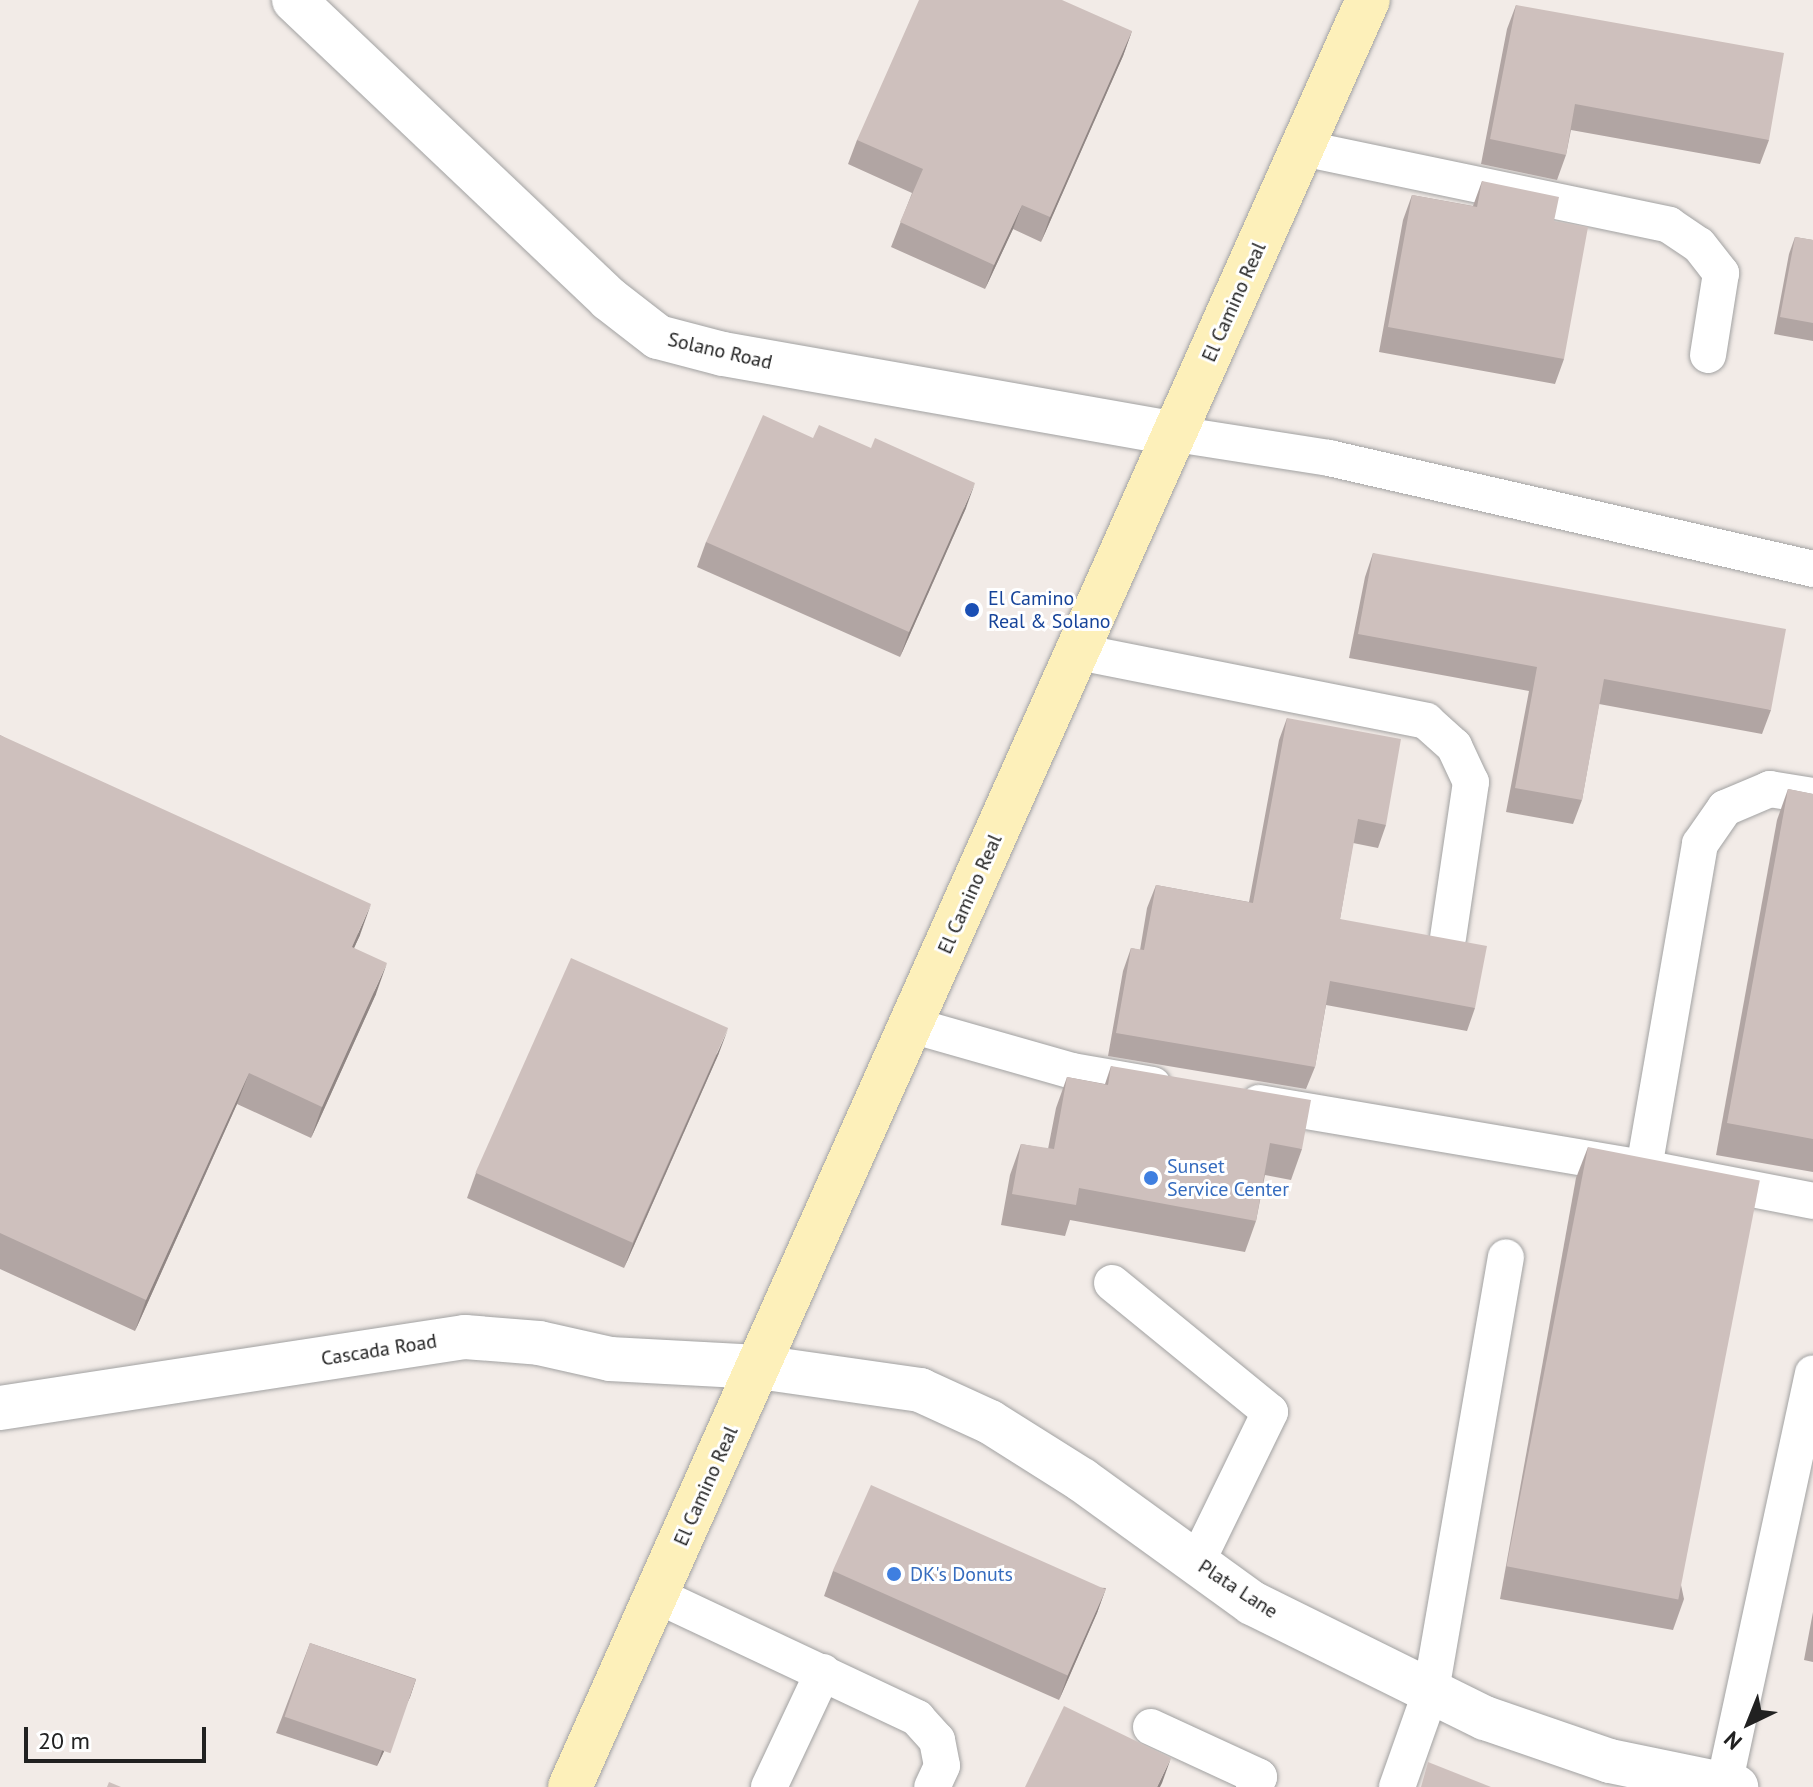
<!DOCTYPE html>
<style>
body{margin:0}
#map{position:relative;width:1813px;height:1787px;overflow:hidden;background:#f2ebe7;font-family:"PT Sans",sans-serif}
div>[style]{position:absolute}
.roads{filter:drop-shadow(0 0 2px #a2a2a2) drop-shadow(0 0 2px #a2a2a2)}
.service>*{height:36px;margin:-18px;padding:0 18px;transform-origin:18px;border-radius:18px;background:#fff}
.minor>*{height:44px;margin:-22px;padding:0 22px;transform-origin:22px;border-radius:22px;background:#fff}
.secondary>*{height:44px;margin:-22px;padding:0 22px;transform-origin:22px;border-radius:22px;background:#fdf0ba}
.wall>*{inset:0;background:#b1a5a3}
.shaded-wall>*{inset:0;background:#908684}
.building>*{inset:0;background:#cec0bd;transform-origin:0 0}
.dots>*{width:22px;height:22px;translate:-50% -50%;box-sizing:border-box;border:4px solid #fff;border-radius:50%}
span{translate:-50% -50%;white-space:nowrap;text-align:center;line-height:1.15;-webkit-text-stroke:6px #fff;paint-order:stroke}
.street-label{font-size:20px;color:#212121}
.transit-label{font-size:20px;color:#164399}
.left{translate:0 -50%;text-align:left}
.shop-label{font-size:20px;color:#366cbe}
.north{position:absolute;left:1709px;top:1683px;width:80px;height:80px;-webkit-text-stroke:6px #fff;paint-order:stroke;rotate:223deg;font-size:22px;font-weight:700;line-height:32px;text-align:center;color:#212121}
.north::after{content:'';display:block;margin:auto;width:28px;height:36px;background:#212121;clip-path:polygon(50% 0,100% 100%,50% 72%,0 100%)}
.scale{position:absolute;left:24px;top:1727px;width:182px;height:36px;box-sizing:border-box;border:4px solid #212121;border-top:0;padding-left:10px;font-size:24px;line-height:28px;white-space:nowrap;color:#212121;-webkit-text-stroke:6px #fff;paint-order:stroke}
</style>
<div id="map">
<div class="roads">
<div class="service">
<div style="left:1302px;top:148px;width:375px;rotate:11.8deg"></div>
<div style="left:1669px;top:225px;width:36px;rotate:34deg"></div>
<div style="left:1699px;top:245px;width:36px;rotate:52deg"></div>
<div style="left:1721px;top:273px;width:83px;rotate:99deg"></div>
<div style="left:1176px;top:434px;width:155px;rotate:8.9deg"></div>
<div style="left:1329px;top:458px;width:497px;rotate:12.9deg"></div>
<div style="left:1079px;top:652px;width:354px;rotate:11.2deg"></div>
<div style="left:1426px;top:721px;width:38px;rotate:42deg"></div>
<div style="left:1454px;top:746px;width:40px;rotate:65deg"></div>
<div style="left:1471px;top:782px;width:157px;rotate:98.4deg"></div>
<div style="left:1813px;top:796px;width:44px;rotate:-170.8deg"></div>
<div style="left:1770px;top:789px;width:49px;rotate:157.1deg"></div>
<div style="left:1725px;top:808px;width:44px;rotate:124.8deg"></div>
<div style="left:1700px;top:844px;width:329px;rotate:99.8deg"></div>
<div style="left:1644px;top:1168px;width:172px;rotate:11deg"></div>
<div style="left:911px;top:1025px;width:167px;rotate:15.9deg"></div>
<div style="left:1072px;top:1071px;width:82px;rotate:9.8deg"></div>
<div style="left:1259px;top:1103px;width:377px;rotate:9.6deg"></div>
<div style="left:1112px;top:1283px;width:204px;rotate:39.2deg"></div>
<div style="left:1270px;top:1412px;width:167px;rotate:116deg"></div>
<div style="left:656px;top:1595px;width:289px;rotate:25.2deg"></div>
<div style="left:917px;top:1718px;width:30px;rotate:48deg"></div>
<div style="left:937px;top:1740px;width:26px;rotate:79deg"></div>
<div style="left:942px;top:1766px;width:23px;rotate:115deg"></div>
<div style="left:1151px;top:1727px;width:119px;rotate:24.8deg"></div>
<div style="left:1259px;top:1777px;width:11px;rotate:117deg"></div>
<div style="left:1724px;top:1785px;width:421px;rotate:-77.8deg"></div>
<div style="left:769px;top:1787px;width:127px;rotate:-64.8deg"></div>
<div style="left:1397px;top:1787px;width:102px;rotate:-70.5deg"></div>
<div style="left:1431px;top:1691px;width:440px;rotate:-80.2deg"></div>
</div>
<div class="minor">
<div style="left:294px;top:0;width:434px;rotate:43.5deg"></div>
<div style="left:609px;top:299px;width:62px;rotate:37.8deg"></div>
<div style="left:658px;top:337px;width:67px;rotate:14.7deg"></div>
<div style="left:723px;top:354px;width:460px;rotate:10deg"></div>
<div style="left:0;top:1408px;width:470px;rotate:-8.7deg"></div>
<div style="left:465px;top:1337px;width:74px;rotate:4.6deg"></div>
<div style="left:539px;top:1343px;width:73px;rotate:12.7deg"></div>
<div style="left:610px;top:1359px;width:149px;rotate:3.1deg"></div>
<div style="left:759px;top:1367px;width:163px;rotate:8.1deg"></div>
<div style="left:920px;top:1390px;width:77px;rotate:24.6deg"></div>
<div style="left:990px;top:1422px;width:109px;rotate:32.2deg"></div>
<div style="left:1082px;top:1480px;width:210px;rotate:35.9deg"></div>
<div style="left:1252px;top:1603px;width:260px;rotate:26.3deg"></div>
<div style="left:1485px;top:1718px;width:132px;rotate:19deg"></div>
<div style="left:1610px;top:1761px;width:129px;rotate:11.7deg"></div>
</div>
<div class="secondary">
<div style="left:570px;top:1787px;width:1957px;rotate:-65.94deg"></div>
</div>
</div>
<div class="wall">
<div style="clip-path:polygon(1516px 5px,1769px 140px,1760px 164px,1571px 130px,1566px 155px,1557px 180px,1481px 164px,1507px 29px)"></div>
<div style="clip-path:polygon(1132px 31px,1123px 56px,1041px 242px,1013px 229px,985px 289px,891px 247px,912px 193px,848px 164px,857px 140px)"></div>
<div style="clip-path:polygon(1482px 181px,1554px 221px,1564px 359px,1555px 384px,1379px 352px,1403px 220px,1412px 195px,1473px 206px)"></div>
<div style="clip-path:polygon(1795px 237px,1813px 240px,1813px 341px,1774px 334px,1789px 254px)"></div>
<div style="clip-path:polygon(966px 508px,900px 657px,697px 567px,706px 542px)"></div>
<div style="clip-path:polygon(1373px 553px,1771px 710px,1762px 734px,1599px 704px,1582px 800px,1573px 824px,1506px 812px,1529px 691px,1349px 658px,1365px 577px)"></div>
<div style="clip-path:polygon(1287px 718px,1386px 825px,1378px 848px,1353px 843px,1340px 919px,1475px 1008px,1467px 1031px,1326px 1005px,1315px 1067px,1306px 1089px,1108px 1056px,1123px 971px,1131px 948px,1140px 950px,1147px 908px,1156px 885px,1249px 902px,1279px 740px)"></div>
<div style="clip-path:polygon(0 735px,360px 935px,354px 948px,376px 994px,311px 1138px,237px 1104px,135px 1331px,0 1269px)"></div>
<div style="clip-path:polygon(1788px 789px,1813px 794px,1813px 1172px,1716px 1155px,1777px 820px)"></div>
<div style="clip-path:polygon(719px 1053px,624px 1268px,467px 1198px,476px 1173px)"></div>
<div style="clip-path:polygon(1111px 1066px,1302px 1149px,1291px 1180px,1265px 1175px,1256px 1221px,1245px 1252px,1070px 1220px,1065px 1236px,1001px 1225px,1010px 1175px,1021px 1144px,1048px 1149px,1056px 1108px,1067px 1077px,1105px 1084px)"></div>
<div style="clip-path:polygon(1588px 1147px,1684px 1599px,1673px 1630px,1500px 1599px,1576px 1178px)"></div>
<div style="clip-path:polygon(833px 1571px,1106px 1588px,1097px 1613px,1059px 1700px,824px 1596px)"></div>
<div style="clip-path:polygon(1813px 1612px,1813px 1662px,1804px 1660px)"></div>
<div style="clip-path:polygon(310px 1643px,416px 1679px,410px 1697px,377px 1766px,276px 1733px)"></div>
</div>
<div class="shaded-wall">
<div style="clip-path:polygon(1132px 31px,1123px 56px,1041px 242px,1050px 217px)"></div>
<div style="clip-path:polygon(1022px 205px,1013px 229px,985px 289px,994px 265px)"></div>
<div style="clip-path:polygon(975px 483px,966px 508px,900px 657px,909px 632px)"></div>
<div style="clip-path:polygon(371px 904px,360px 935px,340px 978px,352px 947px)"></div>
<div style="clip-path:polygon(387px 963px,376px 994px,311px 1138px,322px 1107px)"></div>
<div style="clip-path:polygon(728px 1029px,719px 1053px,624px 1268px,633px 1244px)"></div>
<div style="clip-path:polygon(249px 1073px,237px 1104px,135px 1331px,146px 1300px)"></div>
<div style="clip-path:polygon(1106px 1588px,1097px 1613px,1059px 1700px,1068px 1675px)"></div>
<div style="clip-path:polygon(416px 1679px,410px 1697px,377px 1766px,383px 1748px)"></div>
<div style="clip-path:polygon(1171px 1758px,1162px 1783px,1160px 1787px,1157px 1787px)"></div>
</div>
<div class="building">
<div style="clip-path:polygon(919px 0,1062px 0,1132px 31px,1050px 217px,1022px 205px,994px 265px,900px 222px,923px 169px,857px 140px)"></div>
<div style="clip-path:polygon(1516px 5px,1784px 53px,1769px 140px,1575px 104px,1566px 155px,1490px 139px)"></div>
<div style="clip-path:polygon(1482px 181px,1559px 197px,1554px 221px,1588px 227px,1564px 359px,1388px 327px,1412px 195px,1477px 207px)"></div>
<div style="clip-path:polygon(1795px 237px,1813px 240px,1813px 323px,1780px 317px)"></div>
<div style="clip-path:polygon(763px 415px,813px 438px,819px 425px,871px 448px,875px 438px,975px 483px,909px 632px,706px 542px)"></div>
<div style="clip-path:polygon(1373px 553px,1786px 629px,1771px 710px,1604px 679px,1582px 800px,1515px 788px,1537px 667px,1358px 634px)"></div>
<div style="clip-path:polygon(1287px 718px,1401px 739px,1386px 825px,1358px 819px,1340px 919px,1487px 946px,1475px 1008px,1330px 981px,1315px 1067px,1116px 1033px,1131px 948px,1144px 950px,1156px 885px,1253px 903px)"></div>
<div style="clip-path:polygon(0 735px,371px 904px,352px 947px,387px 963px,322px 1107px,249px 1073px,146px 1300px,0 1233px)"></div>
<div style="clip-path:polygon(1788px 789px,1813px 794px,1813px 1139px,1727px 1123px)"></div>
<div style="left:571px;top:958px;width:172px;height:235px;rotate:24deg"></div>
<div style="clip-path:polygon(1111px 1066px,1311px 1100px,1302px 1149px,1270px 1143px,1256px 1221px,1079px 1188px,1076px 1205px,1012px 1194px,1021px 1144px,1054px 1149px,1067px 1077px,1108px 1085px)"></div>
<div style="left:1588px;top:1147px;width:175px;height:427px;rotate:11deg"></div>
<div style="left:871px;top:1485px;width:257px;height:94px;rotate:24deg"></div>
<div style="left:310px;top:1643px;width:112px;height:78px;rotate:19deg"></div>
<div style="clip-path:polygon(1064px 1706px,1171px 1758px,1157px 1787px,1025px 1787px)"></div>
<div style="clip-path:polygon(1428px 1762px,1491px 1787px,1421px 1787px)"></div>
<div style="clip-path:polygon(109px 1782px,121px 1787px,107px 1787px)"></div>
</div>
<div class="dots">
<div style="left:972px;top:610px;background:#1a4fb4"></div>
<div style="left:1151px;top:1178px;background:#3f7fe0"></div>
<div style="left:894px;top:1574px;background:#3f7fe0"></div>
</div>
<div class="street-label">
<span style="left:1234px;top:302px;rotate:-66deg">El Camino Real</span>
<span style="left:720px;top:351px;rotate:13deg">Solano Road</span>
<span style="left:970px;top:894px;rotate:-66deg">El Camino Real</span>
<span style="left:379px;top:1350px;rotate:-9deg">Cascada Road</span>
<span style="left:706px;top:1486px;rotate:-66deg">El Camino Real</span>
<span style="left:1238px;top:1589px;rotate:33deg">Plata Lane</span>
</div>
<div class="transit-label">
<span class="left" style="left:988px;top:610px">El Camino<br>Real &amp; Solano</span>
</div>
<div class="shop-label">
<span class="left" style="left:1167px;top:1178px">Sunset<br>Service Center</span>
<span class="left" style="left:910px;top:1574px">DK's Donuts</span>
</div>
<div class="north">N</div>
<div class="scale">20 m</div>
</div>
